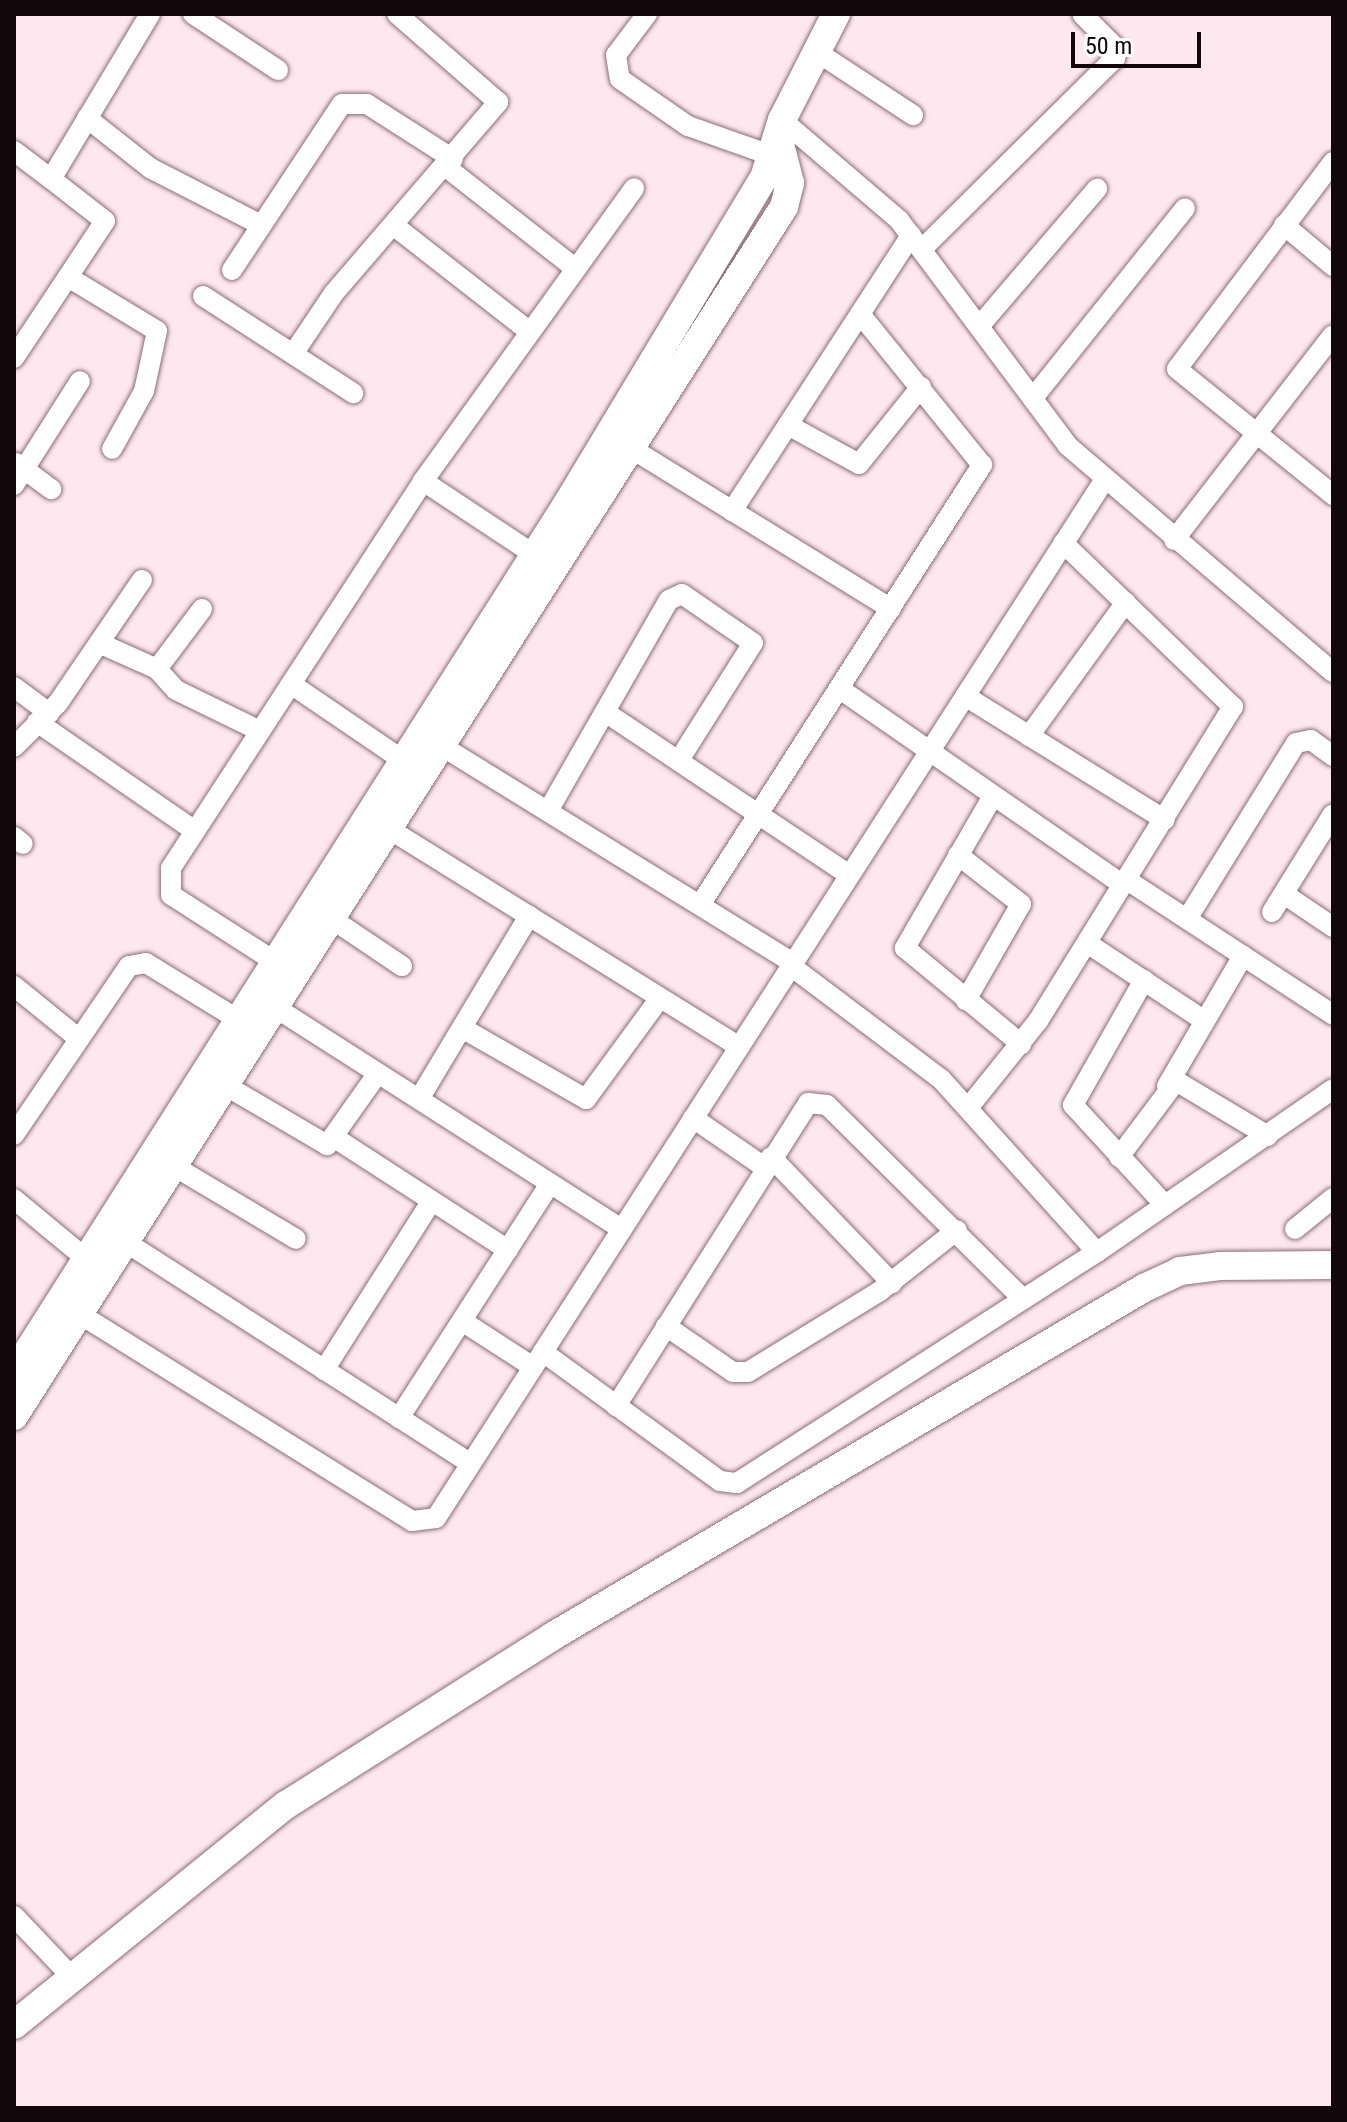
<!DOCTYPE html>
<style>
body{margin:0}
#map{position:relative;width:1347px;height:2122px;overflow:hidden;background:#fee8ef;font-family:"Roboto Condensed",sans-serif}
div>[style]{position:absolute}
.roads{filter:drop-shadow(0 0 2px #8b6c76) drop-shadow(0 0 2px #8b6c76)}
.street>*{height:20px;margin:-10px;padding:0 10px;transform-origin:10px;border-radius:10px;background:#fff}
.secondary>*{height:28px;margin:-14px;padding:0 14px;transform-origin:14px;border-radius:14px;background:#fff}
span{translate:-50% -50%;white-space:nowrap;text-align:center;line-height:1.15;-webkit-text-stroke:6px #fff;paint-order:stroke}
.frame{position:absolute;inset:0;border:16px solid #12080b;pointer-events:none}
.scale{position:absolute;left:1071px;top:32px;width:130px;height:36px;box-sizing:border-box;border:4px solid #12080b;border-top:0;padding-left:10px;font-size:24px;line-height:28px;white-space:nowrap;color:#12080b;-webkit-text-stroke:6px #fff;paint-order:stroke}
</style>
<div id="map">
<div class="roads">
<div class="street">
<div style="left:193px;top:14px;width:102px;rotate:33.4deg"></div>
<div style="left:647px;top:14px;width:51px;rotate:127.1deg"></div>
<div style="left:616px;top:55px;width:24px;rotate:81deg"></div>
<div style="left:620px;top:79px;width:83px;rotate:34.7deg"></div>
<div style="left:688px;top:126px;width:90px;rotate:19.4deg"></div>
<div style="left:817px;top:52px;width:115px;rotate:33.3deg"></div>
<div style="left:87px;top:118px;width:80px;rotate:38.4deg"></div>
<div style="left:150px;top:168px;width:123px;rotate:27.2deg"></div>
<div style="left:782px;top:120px;width:154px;rotate:40.5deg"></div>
<div style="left:899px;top:220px;width:282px;rotate:53.2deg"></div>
<div style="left:1068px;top:446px;width:348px;rotate:40.5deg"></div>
<div style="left:14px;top:151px;width:46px;rotate:37.1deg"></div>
<div style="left:1333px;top:162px;width:259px;rotate:127deg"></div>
<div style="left:1177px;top:369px;width:201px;rotate:38.9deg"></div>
<div style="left:446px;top:167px;width:165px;rotate:38.1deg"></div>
<div style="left:1284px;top:225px;width:64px;rotate:39.9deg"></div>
<div style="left:397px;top:228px;width:169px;rotate:38deg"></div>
<div style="left:922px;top:249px;width:272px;rotate:-44.7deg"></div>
<div style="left:1115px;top:58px;width:9px;rotate:-77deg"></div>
<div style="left:1117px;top:49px;width:49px;rotate:-135deg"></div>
<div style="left:232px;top:270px;width:199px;rotate:-56.5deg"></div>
<div style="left:342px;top:104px;width:25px"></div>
<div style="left:367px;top:104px;width:102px;rotate:32.6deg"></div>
<div style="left:68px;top:277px;width:104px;rotate:31.2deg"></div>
<div style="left:157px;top:331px;width:61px;rotate:102.2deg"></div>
<div style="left:144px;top:391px;width:66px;rotate:118.9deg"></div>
<div style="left:203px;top:296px;width:179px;rotate:32.9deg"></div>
<div style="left:982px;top:323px;width:177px;rotate:-49.4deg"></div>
<div style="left:293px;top:354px;width:73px;rotate:-56.1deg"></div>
<div style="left:334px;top:293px;width:252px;rotate:-49.3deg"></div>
<div style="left:498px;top:102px;width:134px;rotate:-138.9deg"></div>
<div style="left:14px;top:358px;width:164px;rotate:-56.4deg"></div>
<div style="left:105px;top:221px;width:68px;rotate:-142.1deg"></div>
<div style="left:51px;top:179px;width:192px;rotate:-59deg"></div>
<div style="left:1033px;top:398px;width:243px;rotate:-51.3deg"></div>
<div style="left:788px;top:425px;width:81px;rotate:28.8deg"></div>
<div style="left:859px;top:464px;width:99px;rotate:-51.2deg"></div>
<div style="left:629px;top:447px;width:308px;rotate:31.7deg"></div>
<div style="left:16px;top:463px;width:44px;rotate:36.6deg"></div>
<div style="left:423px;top:481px;width:361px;rotate:-54.2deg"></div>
<div style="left:14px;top:485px;width:123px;rotate:-57.6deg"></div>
<div style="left:732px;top:511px;width:329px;rotate:-57deg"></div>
<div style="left:1174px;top:540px;width:259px;rotate:-52.2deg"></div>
<div style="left:99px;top:643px;width:64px;rotate:24.1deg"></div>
<div style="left:157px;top:669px;width:75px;rotate:-53.1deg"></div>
<div style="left:157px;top:669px;width:28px;rotate:48deg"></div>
<div style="left:176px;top:690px;width:93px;rotate:26deg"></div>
<div style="left:291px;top:684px;width:149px;rotate:34.3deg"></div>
<div style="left:14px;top:687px;width:44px;rotate:36.6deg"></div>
<div style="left:840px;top:689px;width:344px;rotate:34.7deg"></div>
<div style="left:965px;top:696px;width:235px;rotate:31.8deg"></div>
<div style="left:605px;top:712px;width:293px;rotate:33.7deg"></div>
<div style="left:37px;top:722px;width:192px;rotate:34.6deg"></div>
<div style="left:1029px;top:736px;width:165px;rotate:-54.1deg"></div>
<div style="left:432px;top:740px;width:424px;rotate:31.7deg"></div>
<div style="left:14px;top:747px;width:62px;rotate:-45deg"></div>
<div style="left:58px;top:703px;width:149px;rotate:-55.7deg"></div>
<div style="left:993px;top:796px;width:176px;rotate:120.1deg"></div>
<div style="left:905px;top:948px;width:151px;rotate:39.6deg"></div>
<div style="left:548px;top:811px;width:243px;rotate:-60.2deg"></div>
<div style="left:669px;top:600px;width:14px;rotate:-25deg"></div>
<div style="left:682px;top:594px;width:86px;rotate:34.6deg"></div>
<div style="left:753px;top:643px;width:138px;rotate:122.3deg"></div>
<div style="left:386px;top:827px;width:416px;rotate:31.9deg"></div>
<div style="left:14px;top:837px;width:11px;rotate:38deg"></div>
<div style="left:958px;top:855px;width:80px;rotate:37.9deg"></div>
<div style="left:1021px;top:904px;width:111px;rotate:119.8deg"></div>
<div style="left:1127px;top:880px;width:246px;rotate:33.2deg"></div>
<div style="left:1284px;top:894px;width:59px;rotate:34deg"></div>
<div style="left:700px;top:905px;width:523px;rotate:-57.34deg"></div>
<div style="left:982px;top:465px;width:194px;rotate:-128.9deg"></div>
<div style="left:1272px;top:912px;width:115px;rotate:-58.1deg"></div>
<div style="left:329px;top:917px;width:88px;rotate:33.9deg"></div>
<div style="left:1187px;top:919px;width:207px;rotate:-58.2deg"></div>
<div style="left:1296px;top:743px;width:15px;rotate:-11deg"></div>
<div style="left:1311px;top:740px;width:27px;rotate:36deg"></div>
<div style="left:1087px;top:943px;width:141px;rotate:33.5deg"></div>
<div style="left:274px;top:961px;width:122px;rotate:-147.3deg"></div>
<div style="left:171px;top:895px;width:27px;rotate:-90deg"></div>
<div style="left:171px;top:868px;width:462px;rotate:-56.9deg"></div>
<div style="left:423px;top:481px;width:134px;rotate:33.5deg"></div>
<div style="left:791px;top:966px;width:188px;rotate:37deg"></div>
<div style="left:941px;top:1079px;width:233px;rotate:48deg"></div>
<div style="left:1144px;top:980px;width:144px;rotate:119.6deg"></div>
<div style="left:1073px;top:1105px;width:136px;rotate:47.4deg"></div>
<div style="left:14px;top:986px;width:84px;rotate:39.2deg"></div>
<div style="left:273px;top:1006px;width:414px;rotate:32.6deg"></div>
<div style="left:462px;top:1028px;width:143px;rotate:29.8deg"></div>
<div style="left:586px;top:1099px;width:125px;rotate:-53.8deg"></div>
<div style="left:223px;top:1084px;width:121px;rotate:30.4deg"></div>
<div style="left:327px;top:1145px;width:88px;rotate:-54.7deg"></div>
<div style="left:1167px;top:1086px;width:151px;rotate:-59.7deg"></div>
<div style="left:419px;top:1099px;width:214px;rotate:-59deg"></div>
<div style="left:968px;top:1108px;width:112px;rotate:-51.2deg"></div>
<div style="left:1038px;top:1021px;width:370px;rotate:-58.2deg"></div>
<div style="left:1233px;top:707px;width:236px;rotate:-136deg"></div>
<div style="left:693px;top:1118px;width:86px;rotate:34.6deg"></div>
<div style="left:14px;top:1135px;width:204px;rotate:-55.8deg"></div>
<div style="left:129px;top:966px;width:17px;rotate:-10deg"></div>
<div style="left:146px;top:963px;width:107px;rotate:31.6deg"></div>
<div style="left:335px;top:1138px;width:206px;rotate:32.9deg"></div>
<div style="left:771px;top:1157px;width:175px;rotate:46.2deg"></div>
<div style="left:1119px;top:1157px;width:95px;rotate:-53.1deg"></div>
<div style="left:1176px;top:1081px;width:107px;rotate:30.9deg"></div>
<div style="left:172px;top:1165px;width:144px;rotate:30.8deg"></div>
<div style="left:14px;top:1199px;width:92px;rotate:39.7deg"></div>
<div style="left:1295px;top:1229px;width:49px;rotate:-39.2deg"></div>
<div style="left:124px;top:1241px;width:412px;rotate:32.7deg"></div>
<div style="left:78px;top:1313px;width:393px;rotate:31.9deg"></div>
<div style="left:412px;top:1521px;width:24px;rotate:-7deg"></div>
<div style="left:436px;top:1518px;width:1236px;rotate:-57.22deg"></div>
<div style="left:462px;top:1321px;width:85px;rotate:32.9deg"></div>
<div style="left:666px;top:1326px;width:81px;rotate:34.5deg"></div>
<div style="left:733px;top:1372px;width:15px"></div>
<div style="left:748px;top:1372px;width:155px;rotate:-31.5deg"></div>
<div style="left:880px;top:1291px;width:98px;rotate:-38.4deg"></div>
<div style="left:543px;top:1352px;width:219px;rotate:36.1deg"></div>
<div style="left:720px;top:1481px;width:17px;rotate:7deg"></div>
<div style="left:737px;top:1483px;width:428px;rotate:-32.7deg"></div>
<div style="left:1097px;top:1252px;width:287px;rotate:-34.6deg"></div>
<div style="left:324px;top:1370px;width:199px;rotate:-57.5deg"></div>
<div style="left:616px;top:1406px;width:359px;rotate:-57.6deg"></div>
<div style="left:808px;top:1103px;width:19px;rotate:6deg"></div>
<div style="left:827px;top:1105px;width:276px;rotate:44.7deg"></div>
<div style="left:399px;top:1418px;width:278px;rotate:-57.2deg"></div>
<div style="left:14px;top:1916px;width:83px;rotate:46.5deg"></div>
</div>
<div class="secondary">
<div style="left:14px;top:1373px;width:1030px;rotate:-57.53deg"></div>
<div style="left:567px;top:504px;width:381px;rotate:-58.9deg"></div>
<div style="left:764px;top:178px;width:61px;rotate:-72.8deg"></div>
<div style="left:782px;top:120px;width:119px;rotate:-63deg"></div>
<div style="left:14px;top:1416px;width:1433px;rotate:-57.51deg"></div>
<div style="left:784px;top:207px;width:25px;rotate:-76deg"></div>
<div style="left:790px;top:183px;width:44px;rotate:-104.3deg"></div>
<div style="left:14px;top:2025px;width:350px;rotate:-39deg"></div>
<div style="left:286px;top:1805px;width:316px;rotate:-32.3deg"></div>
<div style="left:553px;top:1636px;width:686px;rotate:-30.49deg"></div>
<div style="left:1144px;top:1288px;width:40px;rotate:-25deg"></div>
<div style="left:1180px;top:1271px;width:40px;rotate:-7.1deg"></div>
<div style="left:1220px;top:1266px;width:113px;rotate:-0.5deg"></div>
</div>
</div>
<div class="frame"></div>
<div class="scale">50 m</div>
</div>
